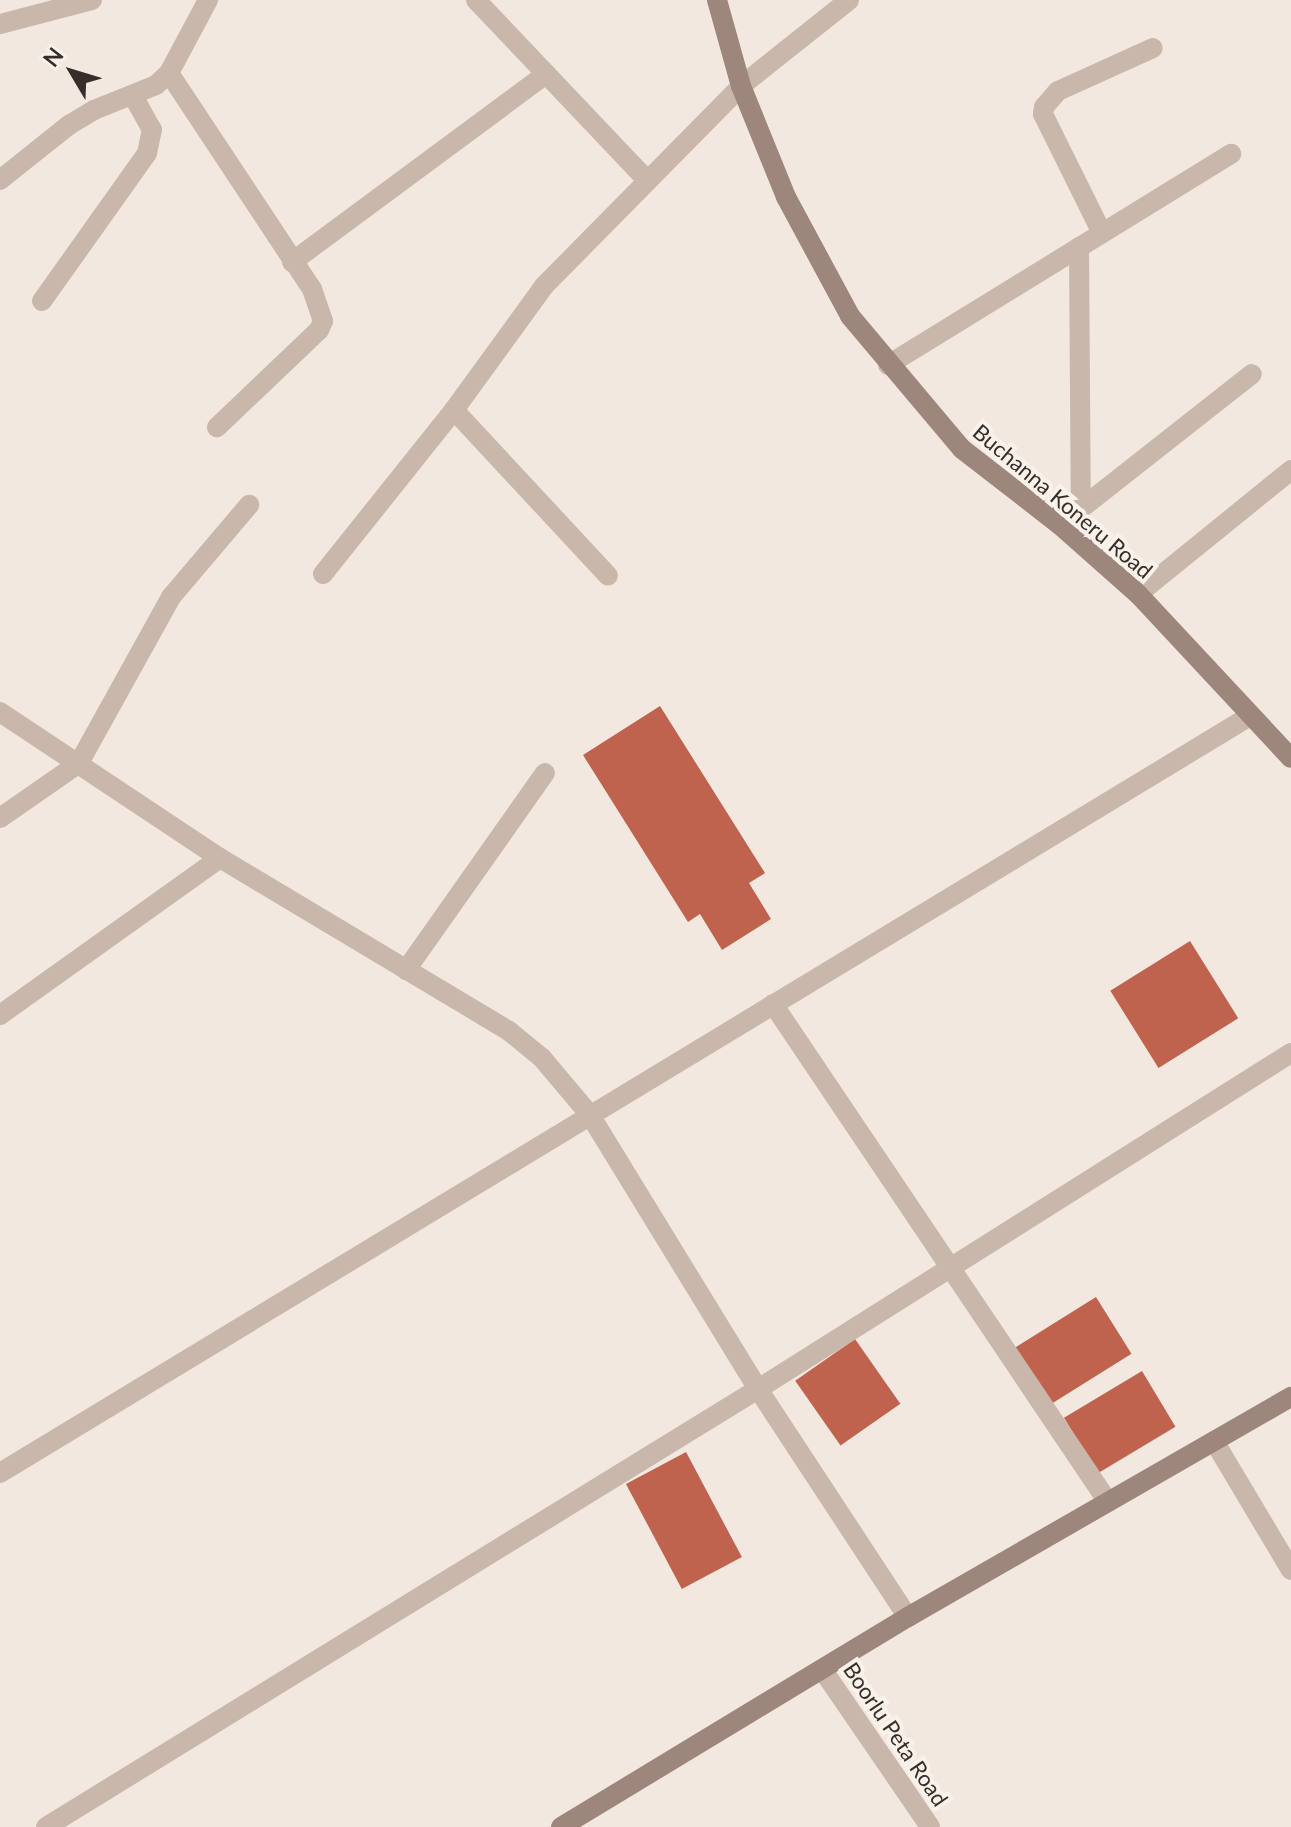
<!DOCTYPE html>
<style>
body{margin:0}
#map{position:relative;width:1291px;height:1827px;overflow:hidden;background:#f2e8df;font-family:Lato,sans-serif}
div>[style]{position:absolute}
.building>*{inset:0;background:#c0634e;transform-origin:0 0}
.lane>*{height:20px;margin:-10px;padding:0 10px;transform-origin:10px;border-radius:10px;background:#c9b7ab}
.street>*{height:20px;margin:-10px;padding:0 10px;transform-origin:10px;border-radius:10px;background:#c9b7ab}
.secondary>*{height:20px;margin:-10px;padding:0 10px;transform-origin:10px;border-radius:10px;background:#9d867c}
span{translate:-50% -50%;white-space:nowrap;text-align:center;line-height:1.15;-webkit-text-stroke:8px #f9f2eb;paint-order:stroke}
.street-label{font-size:22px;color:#372d2a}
.north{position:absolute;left:32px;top:32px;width:80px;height:80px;-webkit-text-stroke:6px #f9f2eb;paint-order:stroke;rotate:308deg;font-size:22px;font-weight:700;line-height:32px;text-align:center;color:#372d2a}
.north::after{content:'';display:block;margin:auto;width:28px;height:36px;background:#372d2a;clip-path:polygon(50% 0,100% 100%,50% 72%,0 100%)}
</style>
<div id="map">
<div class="building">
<div style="clip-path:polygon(660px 706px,765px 873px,749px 883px,771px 919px,722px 950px,700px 914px,688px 922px,583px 755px)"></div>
<div style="left:1190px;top:941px;width:91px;height:94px;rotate:58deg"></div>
<div style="left:1096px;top:1297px;width:67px;height:99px;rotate:58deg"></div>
<div style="left:855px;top:1339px;width:79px;height:73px;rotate:55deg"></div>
<div style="left:1142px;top:1371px;width:65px;height:91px;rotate:59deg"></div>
<div style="left:686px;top:1452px;width:119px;height:68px;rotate:62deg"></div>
</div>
<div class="lane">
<div style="left:741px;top:86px;width:138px;rotate:-38.5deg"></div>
</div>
<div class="street">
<div style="left:476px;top:0;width:248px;rotate:46.5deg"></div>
<div style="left:0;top:24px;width:95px;rotate:-14.6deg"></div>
<div style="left:169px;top:73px;width:259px;rotate:56.5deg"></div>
<div style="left:312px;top:289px;width:34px;rotate:71deg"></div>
<div style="left:323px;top:321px;width:10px;rotate:114deg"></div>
<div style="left:319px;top:330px;width:141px;rotate:136.4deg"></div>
<div style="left:0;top:180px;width:88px;rotate:-38.6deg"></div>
<div style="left:69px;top:125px;width:29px;rotate:-31deg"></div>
<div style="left:94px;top:110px;width:67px;rotate:-22deg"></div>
<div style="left:156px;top:85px;width:18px;rotate:-43deg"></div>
<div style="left:169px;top:73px;width:83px;rotate:-61.9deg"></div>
<div style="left:1102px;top:233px;width:133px;rotate:-116.4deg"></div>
<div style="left:1043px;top:114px;width:7px;rotate:-82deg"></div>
<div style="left:1044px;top:107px;width:21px;rotate:-49deg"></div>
<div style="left:1058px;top:91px;width:104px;rotate:-24.4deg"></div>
<div style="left:1079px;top:247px;width:261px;rotate:89.6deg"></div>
<div style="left:292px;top:262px;width:316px;rotate:-36.5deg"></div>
<div style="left:42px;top:301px;width:181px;rotate:-54.6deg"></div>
<div style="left:147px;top:153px;width:24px;rotate:-78deg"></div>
<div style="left:152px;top:130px;width:39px;rotate:-119deg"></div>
<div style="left:888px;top:365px;width:403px;rotate:-31.6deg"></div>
<div style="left:454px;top:410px;width:226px;rotate:47.1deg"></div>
<div style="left:1060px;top:525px;width:244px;rotate:-38.2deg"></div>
<div style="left:323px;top:574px;width:210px;rotate:-51.4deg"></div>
<div style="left:454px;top:410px;width:153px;rotate:-54deg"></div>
<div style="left:544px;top:286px;width:281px;rotate:-45.4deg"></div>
<div style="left:1138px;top:594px;width:197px;rotate:-39deg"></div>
<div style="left:0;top:712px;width:264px;rotate:33.6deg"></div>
<div style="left:220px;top:858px;width:337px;rotate:30.9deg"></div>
<div style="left:509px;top:1031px;width:43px;rotate:39.3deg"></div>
<div style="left:542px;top:1058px;width:75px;rotate:49.9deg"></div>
<div style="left:590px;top:1115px;width:321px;rotate:58.5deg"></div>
<div style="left:758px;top:1389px;width:273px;rotate:56.7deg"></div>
<div style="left:0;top:818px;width:96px;rotate:-34.8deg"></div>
<div style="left:79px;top:763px;width:190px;rotate:-61deg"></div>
<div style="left:171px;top:597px;width:121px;rotate:-49.7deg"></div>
<div style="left:406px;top:970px;width:241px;rotate:-54.8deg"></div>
<div style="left:773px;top:1004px;width:600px;rotate:56.07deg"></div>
<div style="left:0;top:1015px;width:270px;rotate:-35.5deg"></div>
<div style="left:1214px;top:1441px;width:150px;rotate:59.2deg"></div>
<div style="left:0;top:1473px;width:1461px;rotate:-31.2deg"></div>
<div style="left:822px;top:1669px;width:191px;rotate:55.6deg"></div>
<div style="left:46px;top:1827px;width:836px;rotate:-31.6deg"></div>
<div style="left:758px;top:1389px;width:630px;rotate:-32.23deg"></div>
</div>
<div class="secondary">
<div style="left:717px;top:0;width:89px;rotate:74.4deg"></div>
<div style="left:741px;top:86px;width:120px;rotate:67.9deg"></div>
<div style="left:786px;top:197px;width:135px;rotate:61.7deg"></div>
<div style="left:850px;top:316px;width:174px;rotate:49.9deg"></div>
<div style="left:962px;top:449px;width:124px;rotate:37.8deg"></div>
<div style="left:1060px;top:525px;width:104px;rotate:41.5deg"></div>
<div style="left:1138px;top:594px;width:224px;rotate:47deg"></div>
<div style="left:561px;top:1827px;width:406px;rotate:-31.2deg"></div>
<div style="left:908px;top:1617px;width:442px;rotate:-29.9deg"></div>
</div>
<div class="street-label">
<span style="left:1063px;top:501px;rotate:40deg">Buchanna Koneru Road</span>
<span style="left:896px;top:1734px;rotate:56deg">Boorlu Peta Road</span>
</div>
<div class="north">N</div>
</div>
